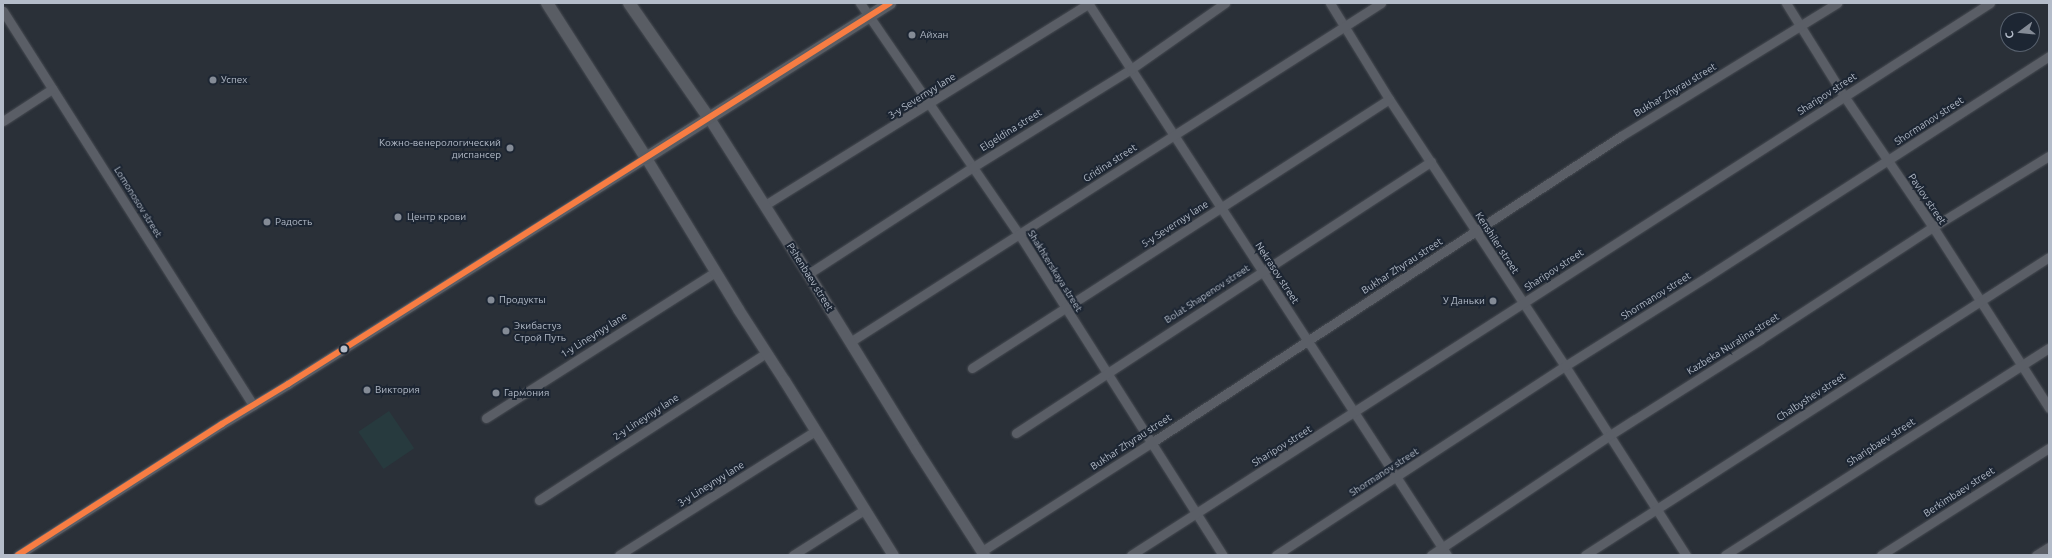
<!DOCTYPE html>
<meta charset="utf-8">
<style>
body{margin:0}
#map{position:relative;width:2052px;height:558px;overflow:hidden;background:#2a3038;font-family:Ubuntu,sans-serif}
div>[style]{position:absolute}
.green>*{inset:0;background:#273a3e;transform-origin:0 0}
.roads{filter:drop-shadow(0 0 1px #484c53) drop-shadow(0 0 1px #484c53)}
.minor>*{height:9px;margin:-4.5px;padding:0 4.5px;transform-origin:4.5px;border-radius:4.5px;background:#5a5e66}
.tertiary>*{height:11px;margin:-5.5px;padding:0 5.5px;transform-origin:5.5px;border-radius:5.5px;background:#5a5e66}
.secondary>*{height:12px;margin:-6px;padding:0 6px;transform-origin:6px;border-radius:6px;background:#595d64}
.bus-1>*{height:6px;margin:-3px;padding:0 3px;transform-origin:3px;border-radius:3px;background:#f77d43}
.dots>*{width:11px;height:11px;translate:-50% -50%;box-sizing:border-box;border:2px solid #1d2633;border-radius:50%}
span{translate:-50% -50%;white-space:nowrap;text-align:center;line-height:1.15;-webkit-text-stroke:4px #1d2633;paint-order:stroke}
.poi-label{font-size:10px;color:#b4bcc9}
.left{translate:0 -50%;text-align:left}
.right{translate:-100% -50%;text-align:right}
.street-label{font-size:10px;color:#b4bcc9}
.frame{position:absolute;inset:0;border:4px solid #b4bcc9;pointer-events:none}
.north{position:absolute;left:2000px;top:12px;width:40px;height:40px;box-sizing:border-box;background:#1d2633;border:1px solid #59626f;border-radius:50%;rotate:254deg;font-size:11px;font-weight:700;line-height:16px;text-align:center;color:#b4bcc9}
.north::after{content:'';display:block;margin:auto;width:14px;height:18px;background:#848b96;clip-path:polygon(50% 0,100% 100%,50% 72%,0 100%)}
</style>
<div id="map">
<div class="green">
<div style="left:389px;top:411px;width:45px;height:37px;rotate:56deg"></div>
</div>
<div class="roads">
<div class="minor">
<div style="left:860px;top:3px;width:280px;rotate:55.5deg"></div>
<div style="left:1019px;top:234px;width:380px;rotate:57.6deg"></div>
<div style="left:1088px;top:3px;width:658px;rotate:56.96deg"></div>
<div style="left:1330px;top:3px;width:113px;rotate:58.4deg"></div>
<div style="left:1389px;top:99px;width:320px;rotate:56.6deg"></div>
<div style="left:1565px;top:366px;width:224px;rotate:57.4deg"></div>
<div style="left:1786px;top:3px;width:110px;rotate:58.1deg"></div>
<div style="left:1844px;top:96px;width:158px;rotate:55.8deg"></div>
<div style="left:1933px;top:227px;width:215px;rotate:57.3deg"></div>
<div style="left:3px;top:11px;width:467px;rotate:57.6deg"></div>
<div style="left:3px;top:121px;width:59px;rotate:-33.1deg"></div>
<div style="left:765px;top:205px;width:382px;rotate:-31.9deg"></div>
<div style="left:808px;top:274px;width:197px;rotate:-33deg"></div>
<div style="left:973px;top:167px;width:186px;rotate:-31.8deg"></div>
<div style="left:1131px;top:69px;width:115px;rotate:-35.1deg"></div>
<div style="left:850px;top:342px;width:630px;rotate:-32.55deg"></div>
<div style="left:972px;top:368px;width:496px;rotate:-32.8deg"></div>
<div style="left:486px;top:418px;width:272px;rotate:-32.5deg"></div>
<div style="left:1016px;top:433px;width:496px;rotate:-33.2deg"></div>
<div style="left:539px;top:500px;width:270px;rotate:-32.9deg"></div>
<div style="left:982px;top:551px;width:201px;rotate:-32.6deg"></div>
<div style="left:1151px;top:443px;width:561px;rotate:-33.15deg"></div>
<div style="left:1621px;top:136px;width:254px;rotate:-31.6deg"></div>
<div style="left:18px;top:555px;width:242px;rotate:-32.7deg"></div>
<div style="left:222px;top:424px;width:77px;rotate:-31.2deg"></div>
<div style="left:288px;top:384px;width:423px;rotate:-32.3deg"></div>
<div style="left:619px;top:555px;width:232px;rotate:-32.3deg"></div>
<div style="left:793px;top:555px;width:84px;rotate:-32.4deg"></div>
<div style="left:1131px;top:555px;width:1021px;rotate:-32.73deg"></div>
<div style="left:1276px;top:555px;width:345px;rotate:-33.2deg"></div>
<div style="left:1565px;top:366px;width:169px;rotate:-32.2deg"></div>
<div style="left:1708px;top:276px;width:406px;rotate:-32.8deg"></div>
<div style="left:1431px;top:555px;width:216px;rotate:-33.8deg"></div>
<div style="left:1610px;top:435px;width:179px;rotate:-32.4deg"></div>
<div style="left:1761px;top:339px;width:205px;rotate:-33.1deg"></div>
<div style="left:1933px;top:227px;width:136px;rotate:-31.5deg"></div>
<div style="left:1585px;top:555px;width:551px;rotate:-32.71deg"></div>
<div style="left:1725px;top:555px;width:384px;rotate:-32.6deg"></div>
<div style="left:1881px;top:555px;width:199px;rotate:-32.5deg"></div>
<div style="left:2036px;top:555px;width:15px;rotate:-32deg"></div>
</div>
<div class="tertiary">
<div style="left:709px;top:118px;width:185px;rotate:57.6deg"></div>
<div style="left:808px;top:274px;width:206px;rotate:58.3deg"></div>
<div style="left:916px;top:449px;width:126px;rotate:57.3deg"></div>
<div style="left:646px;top:158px;width:177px;rotate:58.6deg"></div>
<div style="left:738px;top:309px;width:85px;rotate:57.1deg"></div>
<div style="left:784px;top:380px;width:206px;rotate:58.1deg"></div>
</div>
<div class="secondary">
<div style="left:547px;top:3px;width:184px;rotate:57.4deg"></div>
<div style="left:646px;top:158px;width:289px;rotate:-32.4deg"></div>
<div style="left:629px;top:3px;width:140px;rotate:55.2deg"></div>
</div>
</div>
<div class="bus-1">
<div style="left:18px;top:555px;width:242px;rotate:-32.7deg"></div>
<div style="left:222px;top:424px;width:77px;rotate:-31.2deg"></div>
<div style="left:288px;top:384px;width:712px;rotate:-32.33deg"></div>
</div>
<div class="dots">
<div style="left:912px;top:35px;background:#848b96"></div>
<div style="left:213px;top:80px;background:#848b96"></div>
<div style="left:510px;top:148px;background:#848b96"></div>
<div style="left:398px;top:217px;background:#848b96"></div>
<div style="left:267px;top:222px;background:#848b96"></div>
<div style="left:491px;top:300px;background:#848b96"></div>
<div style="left:1493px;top:301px;background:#848b96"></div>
<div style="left:506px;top:331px;background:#848b96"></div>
<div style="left:344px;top:349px;background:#b4bcc9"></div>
<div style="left:367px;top:390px;background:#848b96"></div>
<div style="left:496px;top:393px;background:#848b96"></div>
</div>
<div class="poi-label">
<span class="left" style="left:920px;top:35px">Айхан</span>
<span class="left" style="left:221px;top:80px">Успех</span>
<span class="right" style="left:501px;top:148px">Кожно-венерологический<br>диспансер</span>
<span class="left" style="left:407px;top:217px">Центр крови</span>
<span class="left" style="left:275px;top:222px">Радость</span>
<span class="left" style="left:499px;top:300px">Продукты</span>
<span class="right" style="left:1485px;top:301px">У Даньки</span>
<span class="left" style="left:514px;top:331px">Экибастуз<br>Строй Путь</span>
<span class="left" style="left:375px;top:390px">Виктория</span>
<span class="left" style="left:504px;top:393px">Гармония</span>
</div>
<div class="street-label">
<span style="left:1675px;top:90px;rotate:-31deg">Bukhar Zhyrau street</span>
<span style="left:1827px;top:94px;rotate:-33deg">Sharipov street</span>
<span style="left:922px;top:96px;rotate:-32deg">3-y Severnyy lane</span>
<span style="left:1929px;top:121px;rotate:-33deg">Shormanov street</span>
<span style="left:1011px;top:130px;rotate:-32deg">Elgeldina street</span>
<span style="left:1110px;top:163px;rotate:-33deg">Gridina street</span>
<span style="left:1927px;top:199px;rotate:56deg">Pavlov street</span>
<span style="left:138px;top:202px;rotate:58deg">Lomonosov street</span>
<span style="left:1175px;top:224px;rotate:-33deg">5-y Severnyy lane</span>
<span style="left:1497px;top:243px;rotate:57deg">Kenshiler street</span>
<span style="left:1402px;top:266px;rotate:-33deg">Bukhar Zhyrau street</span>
<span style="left:1554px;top:270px;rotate:-33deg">Sharipov street</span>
<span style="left:1055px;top:271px;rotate:58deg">Shakhterskaya street</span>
<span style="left:1277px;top:273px;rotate:57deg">Nekrasov street</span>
<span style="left:810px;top:277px;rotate:58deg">Pshenbaev street</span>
<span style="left:1207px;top:294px;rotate:-33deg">Bolat Shapenov street</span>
<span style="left:1656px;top:296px;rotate:-32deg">Shormanov street</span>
<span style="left:594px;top:335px;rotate:-32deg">1-y Lineynyy lane</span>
<span style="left:1733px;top:344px;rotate:-32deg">Kazbeka Nuralina street</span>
<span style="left:1811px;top:397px;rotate:-33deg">Chalbyshev street</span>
<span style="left:646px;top:417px;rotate:-33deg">2-y Lineynyy lane</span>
<span style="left:1131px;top:442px;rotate:-33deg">Bukhar Zhyrau street</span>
<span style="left:1881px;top:442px;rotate:-33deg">Sharipbaev street</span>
<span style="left:1282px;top:446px;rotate:-32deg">Sharipov street</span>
<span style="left:1384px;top:472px;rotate:-33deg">Shormanov street</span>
<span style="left:711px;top:484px;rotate:-32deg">3-y Lineynyy lane</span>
<span style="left:1959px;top:492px;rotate:-33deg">Berkimbaev street</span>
</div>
<div class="frame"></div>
<div class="north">С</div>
</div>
